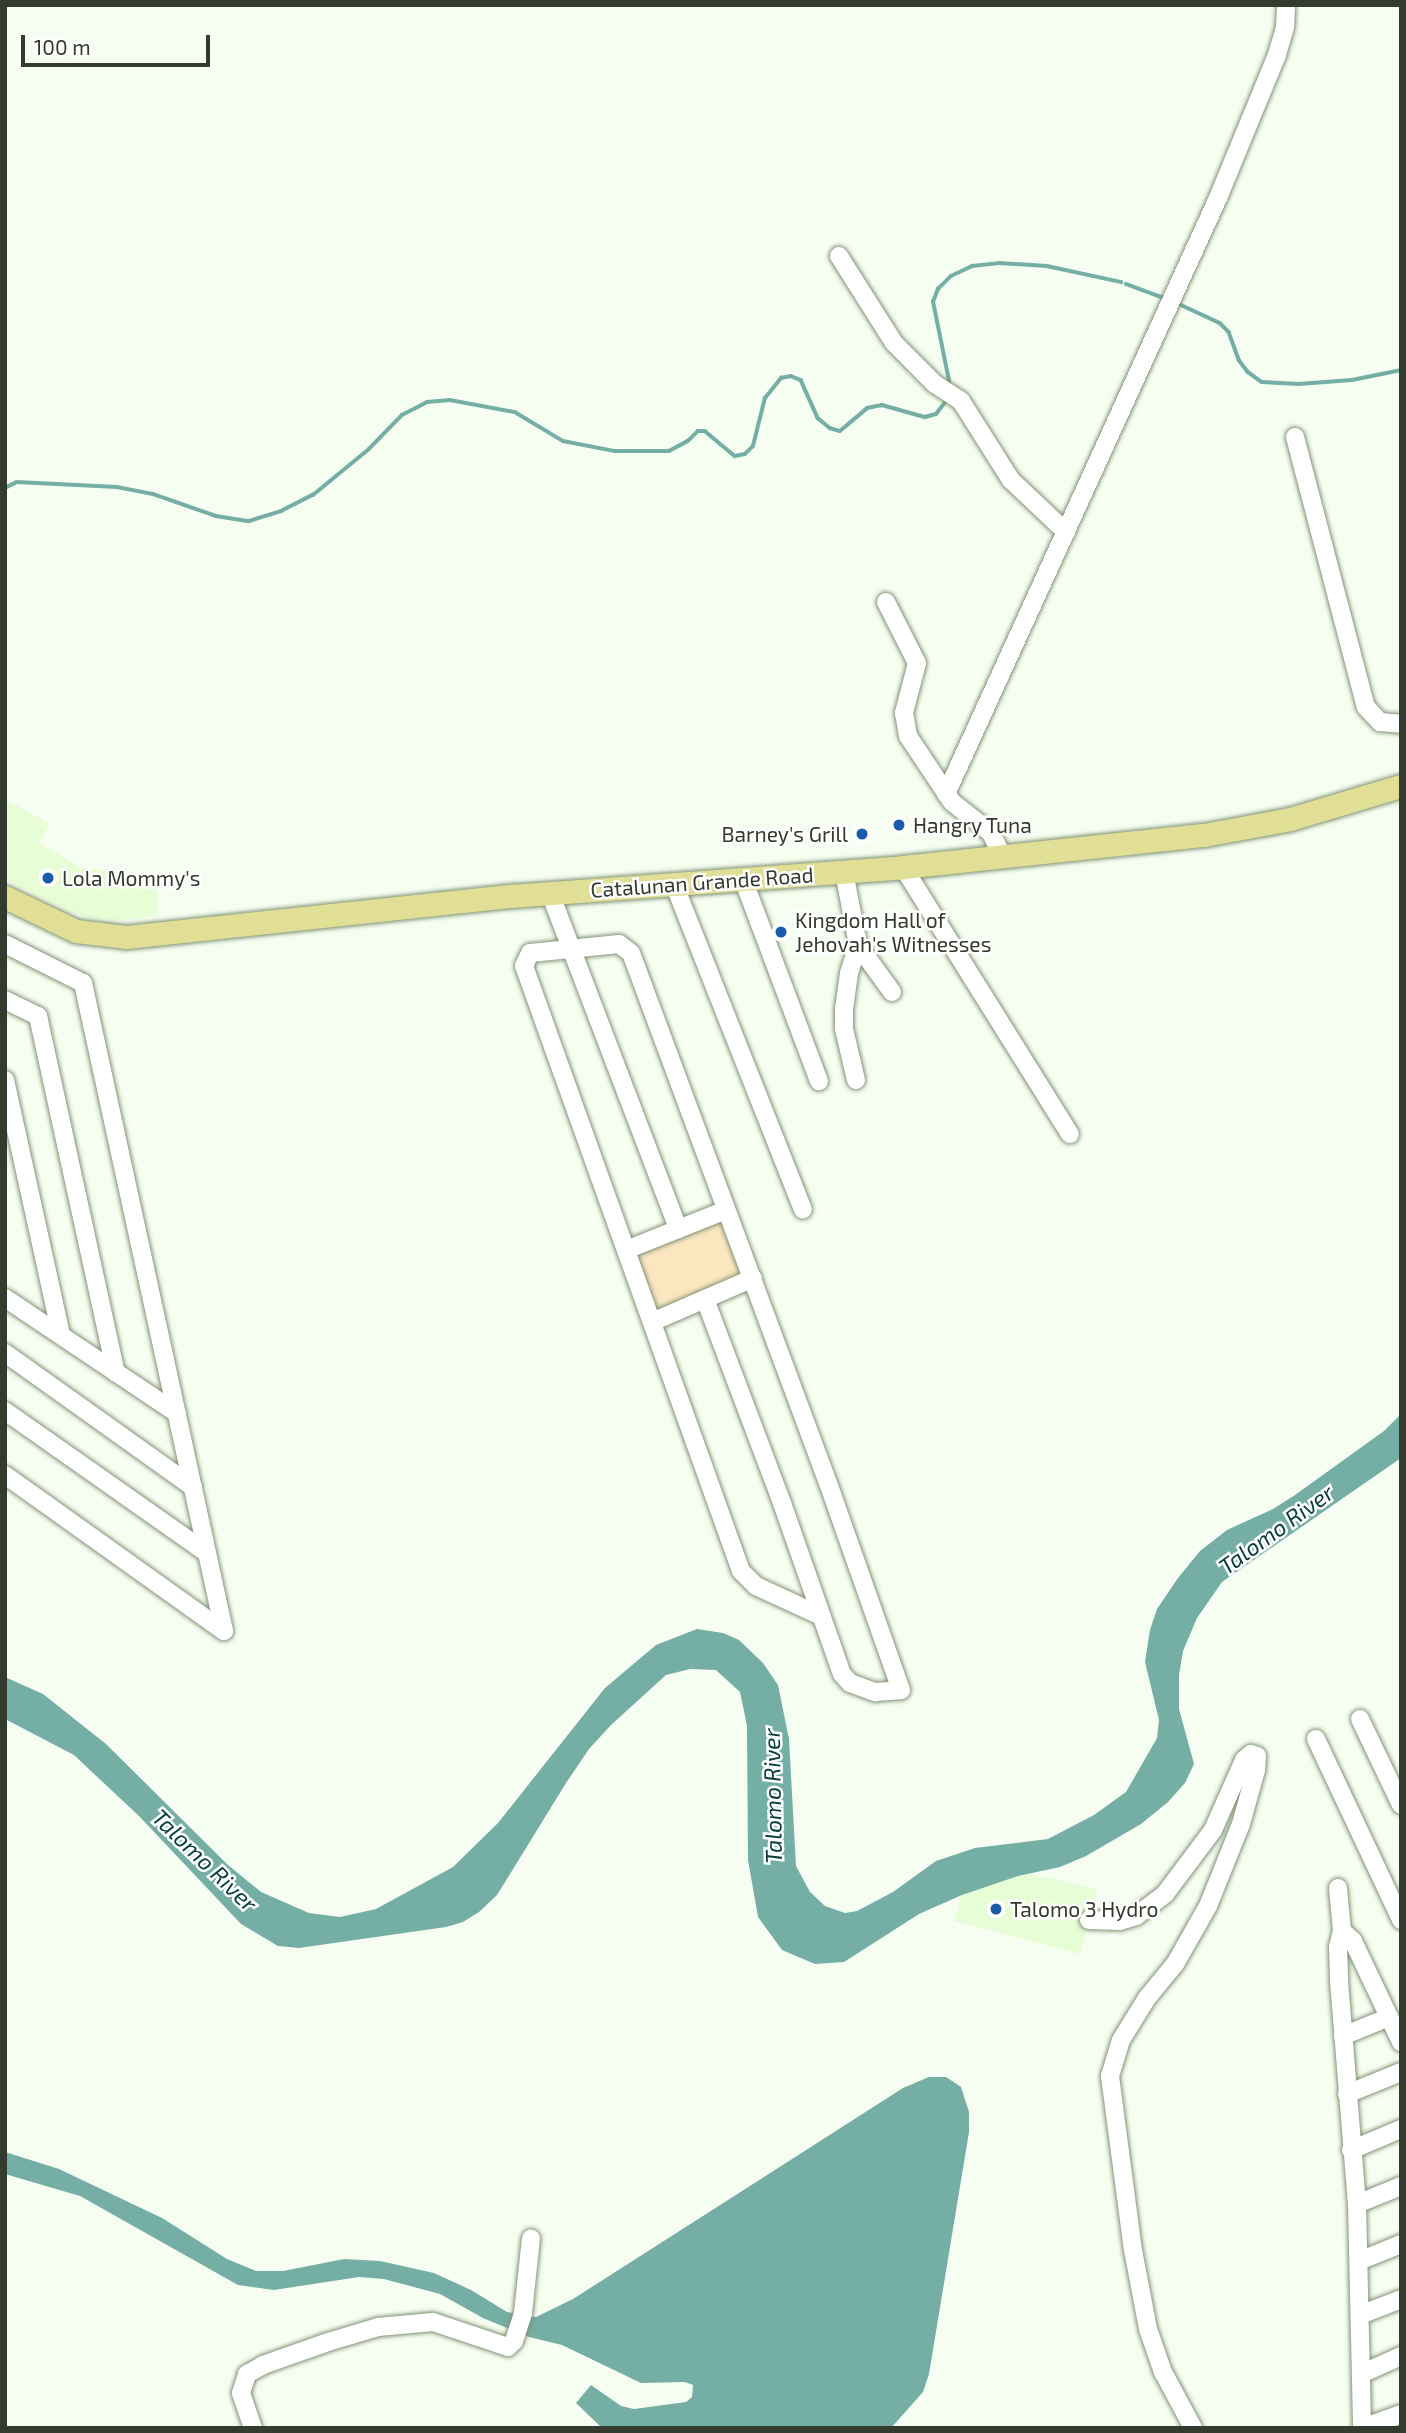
<!DOCTYPE html>
<style>
body{margin:0}
#map{position:relative;width:1406px;height:2433px;overflow:hidden;background:#f6fef1;font-family:"Exo 2",sans-serif}
div>[style]{position:absolute}
.built>*{inset:0;background:#e6fdd6}
.green>*{inset:0;background:#fbe6c0;transform-origin:0 0}
.water>*{inset:0;background:#74aea4}
.stream>*{height:3.5px;margin:-1.75px;padding:0 1.75px;transform-origin:1.75px;border-radius:1.75px;background:#74aea4}
.roads{filter:drop-shadow(0 0 2px #829376) drop-shadow(0 0 2px #829376)}
.minor>*{height:18px;margin:-9px;padding:0 9px;transform-origin:9px;border-radius:9px;background:#fff}
.major>*{height:23px;margin:-11.5px;padding:0 11.5px;transform-origin:11.5px;border-radius:11.5px;background:#e0df95}
.dots>*{width:19px;height:19px;translate:-50% -50%;box-sizing:border-box;border:4px solid #fff;border-radius:50%}
span{translate:-50% -50%;white-space:nowrap;text-align:center;line-height:1.15;-webkit-text-stroke:5px #fff;paint-order:stroke}
.poi-label{font-size:21px;color:#333a2e}
.left{translate:0 -50%;text-align:left}
.right{translate:-100% -50%;text-align:right}
.street-label{font-size:21px;color:#333a2e}
.water-label{font-size:23px;color:#094039;font-style:italic}
.frame{position:absolute;inset:0;border:7px solid #333a2e;pointer-events:none}
.scale{position:absolute;left:21px;top:35px;width:189px;height:32px;box-sizing:border-box;border:4px solid #333a2e;border-top:0;padding-left:9px;font-size:21px;line-height:24px;white-space:nowrap;color:#333a2e;-webkit-text-stroke:5px #fff;paint-order:stroke}
</style>
<div id="map">
<div class="built">
<div style="clip-path:polygon(5px 799px,50px 824px,39px 843px,82px 868px,158px 876px,157px 916px,123px 920px,89px 918px,67px 910px,5px 879px)"></div>
<div style="clip-path:polygon(1035px 1875px,1097px 1889px,1080px 1954px,954px 1921px,962px 1895px,1018px 1876px)"></div>
</div>
<div class="green">
<div style="left:722px;top:1220px;width:61px;height:94px;rotate:69deg"></div>
</div>
<div class="water">
<div style="clip-path:polygon(1401px 1414px,1401px 1458px,1222px 1582px,1197px 1618px,1183px 1651px,1179px 1675px,1179px 1709px,1194px 1764px,1185px 1783px,1168px 1802px,1141px 1824px,1086px 1856px,1060px 1867px,1018px 1876px,962px 1895px,919px 1914px,844px 1962px,815px 1964px,782px 1950px,758px 1917px,748px 1860px,747px 1726px,740px 1692px,716px 1670px,690px 1669px,666px 1675px,611px 1725px,589px 1749px,566px 1783px,497px 1895px,479px 1912px,463px 1922px,446px 1927px,299px 1948px,278px 1946px,241px 1924px,140px 1817px,74px 1755px,5px 1719px,5px 1677px,43px 1694px,106px 1744px,228px 1865px,261px 1892px,309px 1913px,340px 1917px,376px 1909px,453px 1867px,498px 1823px,605px 1688px,656px 1645px,697px 1629px,723px 1633px,739px 1640px,763px 1663px,778px 1685px,789px 1739px,796px 1866px,810px 1892px,825px 1906px,845px 1913px,857px 1911px,893px 1892px,936px 1861px,975px 1848px,1048px 1839px,1094px 1815px,1126px 1792px,1157px 1738px,1159px 1720px,1145px 1662px,1150px 1630px,1157px 1609px,1178px 1578px,1200px 1551px,1227px 1530px,1273px 1509px,1295px 1495px,1384px 1431px)"></div>
<div style="clip-path:polygon(929px 2077px,946px 2077px,961px 2087px,969px 2112px,969px 2132px,929px 2374px,923px 2392px,891px 2428px,602px 2428px,576px 2403px,591px 2385px,621px 2406px,634px 2409px,686px 2402px,692px 2397px,693px 2385px,685px 2382px,641px 2383px,562px 2345px,529px 2337px,483px 2318px,440px 2294px,384px 2279px,359px 2277px,274px 2290px,238px 2285px,80px 2196px,5px 2174px,5px 2152px,59px 2169px,162px 2218px,227px 2259px,256px 2271px,283px 2271px,344px 2259px,380px 2261px,434px 2273px,471px 2290px,507px 2312px,536px 2317px,573px 2299px,903px 2088px)"></div>
</div>
<div class="stream">
<div style="left:1126px;top:284px;width:44px;rotate:20.1deg"></div>
<div style="left:1179px;top:304px;width:45px;rotate:24.9deg"></div>
<div style="left:1220px;top:323px;width:13px;rotate:45deg"></div>
<div style="left:1229px;top:332px;width:30px;rotate:70deg"></div>
<div style="left:1239px;top:360px;width:15px;rotate:53deg"></div>
<div style="left:1248px;top:372px;width:17px;rotate:36deg"></div>
<div style="left:1262px;top:382px;width:37px;rotate:3deg"></div>
<div style="left:1299px;top:384px;width:53px;rotate:-4.3deg"></div>
<div style="left:1352px;top:380px;width:50px;rotate:-11.5deg"></div>
<div style="left:950px;top:386px;width:86px;rotate:-101.4deg"></div>
<div style="left:933px;top:302px;width:14px;rotate:-69deg"></div>
<div style="left:938px;top:289px;width:18px;rotate:-45deg"></div>
<div style="left:951px;top:276px;width:23px;rotate:-25deg"></div>
<div style="left:972px;top:266px;width:27px;rotate:-6deg"></div>
<div style="left:999px;top:263px;width:48px;rotate:3.6deg"></div>
<div style="left:1047px;top:266px;width:76px;rotate:12.2deg"></div>
<div style="left:5px;top:488px;width:13px;rotate:-27deg"></div>
<div style="left:17px;top:482px;width:100px;rotate:2.9deg"></div>
<div style="left:117px;top:487px;width:37px;rotate:11deg"></div>
<div style="left:153px;top:494px;width:67px;rotate:19.2deg"></div>
<div style="left:216px;top:516px;width:33px;rotate:9deg"></div>
<div style="left:249px;top:521px;width:34px;rotate:-17deg"></div>
<div style="left:281px;top:511px;width:36px;rotate:-27deg"></div>
<div style="left:313px;top:495px;width:72px;rotate:-39.4deg"></div>
<div style="left:369px;top:449px;width:47px;rotate:-45.9deg"></div>
<div style="left:402px;top:415px;width:28px;rotate:-27deg"></div>
<div style="left:427px;top:402px;width:23px;rotate:-5deg"></div>
<div style="left:450px;top:400px;width:66px;rotate:10.5deg"></div>
<div style="left:515px;top:412px;width:56px;rotate:31.1deg"></div>
<div style="left:563px;top:441px;width:53px;rotate:10.9deg"></div>
<div style="left:615px;top:451px;width:54px"></div>
<div style="left:669px;top:451px;width:21px;rotate:-28deg"></div>
<div style="left:688px;top:441px;width:14px;rotate:-45deg"></div>
<div style="left:698px;top:431px;width:7px"></div>
<div style="left:705px;top:431px;width:39px;rotate:40deg"></div>
<div style="left:735px;top:456px;width:10px;rotate:-11deg"></div>
<div style="left:745px;top:454px;width:11px;rotate:-45deg"></div>
<div style="left:753px;top:446px;width:49px;rotate:-76deg"></div>
<div style="left:765px;top:398px;width:26px;rotate:-51deg"></div>
<div style="left:781px;top:378px;width:10px;rotate:-11deg"></div>
<div style="left:791px;top:376px;width:11px;rotate:22deg"></div>
<div style="left:801px;top:380px;width:42px;rotate:65.9deg"></div>
<div style="left:818px;top:418px;width:16px;rotate:40deg"></div>
<div style="left:830px;top:428px;width:10px;rotate:17deg"></div>
<div style="left:840px;top:431px;width:35px;rotate:-40deg"></div>
<div style="left:867px;top:408px;width:15px;rotate:-11deg"></div>
<div style="left:882px;top:405px;width:45px;rotate:15.6deg"></div>
<div style="left:925px;top:417px;width:11px;rotate:-15deg"></div>
<div style="left:936px;top:414px;width:18px;rotate:-52deg"></div>
</div>
<div class="roads">
<div class="minor">
<div style="left:839px;top:256px;width:103px;rotate:57.7deg"></div>
<div style="left:894px;top:343px;width:58px;rotate:45deg"></div>
<div style="left:935px;top:384px;width:31px;rotate:33deg"></div>
<div style="left:961px;top:401px;width:93px;rotate:57.7deg"></div>
<div style="left:1011px;top:480px;width:76px;rotate:43.4deg"></div>
<div style="left:1295px;top:437px;width:279px;rotate:75.3deg"></div>
<div style="left:1366px;top:707px;width:21px;rotate:47deg"></div>
<div style="left:1380px;top:722px;width:21px;rotate:5deg"></div>
<div style="left:886px;top:602px;width:68px;rotate:63.1deg"></div>
<div style="left:917px;top:663px;width:52px;rotate:104.6deg"></div>
<div style="left:904px;top:713px;width:23px;rotate:80deg"></div>
<div style="left:908px;top:736px;width:79px;rotate:56.3deg"></div>
<div style="left:952px;top:802px;width:50px;rotate:38.5deg"></div>
<div style="left:991px;top:833px;width:25px;rotate:64deg"></div>
<div style="left:946px;top:794px;width:655px;rotate:-65.47deg"></div>
<div style="left:1218px;top:198px;width:155px;rotate:-67.6deg"></div>
<div style="left:1277px;top:55px;width:29px;rotate:-74deg"></div>
<div style="left:1285px;top:27px;width:22px;rotate:-87deg"></div>
<div style="left:903px;top:867px;width:315px;rotate:58deg"></div>
<div style="left:844px;top:872px;width:74px;rotate:79.1deg"></div>
<div style="left:858px;top:945px;width:58px;rotate:54.1deg"></div>
<div style="left:743px;top:879px;width:216px;rotate:69.4deg"></div>
<div style="left:674px;top:884px;width:350px;rotate:68.4deg"></div>
<div style="left:550px;top:893px;width:360px;rotate:69.1deg"></div>
<div style="left:5px;top:944px;width:87px;rotate:26.6deg"></div>
<div style="left:83px;top:983px;width:663px;rotate:77.72deg"></div>
<div style="left:5px;top:1000px;width:37px;rotate:26deg"></div>
<div style="left:38px;top:1016px;width:365px;rotate:77.7deg"></div>
<div style="left:5px;top:1080px;width:261px;rotate:77.6deg"></div>
<div style="left:856px;top:1080px;width:52px;rotate:-103.2deg"></div>
<div style="left:844px;top:1029px;width:20px;rotate:-90deg"></div>
<div style="left:844px;top:1009px;width:36px;rotate:-82deg"></div>
<div style="left:849px;top:973px;width:29px;rotate:-72deg"></div>
<div style="left:626px;top:1250px;width:108px;rotate:-21.8deg"></div>
<div style="left:5px;top:1298px;width:207px;rotate:33.8deg"></div>
<div style="left:705px;top:1299px;width:218px;rotate:69.3deg"></div>
<div style="left:782px;top:1503px;width:181px;rotate:70.7deg"></div>
<div style="left:842px;top:1674px;width:12px;rotate:48deg"></div>
<div style="left:850px;top:1683px;width:27px;rotate:20deg"></div>
<div style="left:875px;top:1692px;width:26px;rotate:-4deg"></div>
<div style="left:901px;top:1690px;width:219px;rotate:-109.4deg"></div>
<div style="left:828px;top:1483px;width:565px;rotate:-110.39deg"></div>
<div style="left:631px;top:953px;width:15px;rotate:-143deg"></div>
<div style="left:619px;top:944px;width:89px;rotate:174.2deg"></div>
<div style="left:530px;top:953px;width:14px;rotate:115deg"></div>
<div style="left:524px;top:966px;width:643px;rotate:70.27deg"></div>
<div style="left:741px;top:1571px;width:21px;rotate:45deg"></div>
<div style="left:756px;top:1586px;width:72px;rotate:24.8deg"></div>
<div style="left:652px;top:1322px;width:110px;rotate:-23.5deg"></div>
<div style="left:5px;top:1353px;width:231px;rotate:35.5deg"></div>
<div style="left:5px;top:1411px;width:247px;rotate:35.1deg"></div>
<div style="left:5px;top:1475px;width:269px;rotate:35.5deg"></div>
<div style="left:1360px;top:1719px;width:95px;rotate:64.5deg"></div>
<div style="left:1316px;top:1739px;width:200px;rotate:64.8deg"></div>
<div style="left:1338px;top:1888px;width:43px;rotate:84.7deg"></div>
<div style="left:1342px;top:1931px;width:16px;rotate:104deg"></div>
<div style="left:1338px;top:1947px;width:34px;rotate:88deg"></div>
<div style="left:1339px;top:1981px;width:224px;rotate:85.4deg"></div>
<div style="left:1357px;top:2204px;width:224px;rotate:88.7deg"></div>
<div style="left:1089px;top:1920px;width:31px;rotate:2deg"></div>
<div style="left:1120px;top:1921px;width:17px;rotate:-17deg"></div>
<div style="left:1136px;top:1916px;width:36px;rotate:-37deg"></div>
<div style="left:1165px;top:1894px;width:80px;rotate:-53.1deg"></div>
<div style="left:1213px;top:1830px;width:77px;rotate:-66.1deg"></div>
<div style="left:1244px;top:1760px;width:9px;rotate:-41deg"></div>
<div style="left:1251px;top:1754px;width:6px;rotate:18deg"></div>
<div style="left:1257px;top:1756px;width:14px;rotate:94deg"></div>
<div style="left:1256px;top:1770px;width:56px;rotate:105.5deg"></div>
<div style="left:1241px;top:1824px;width:88px;rotate:111.9deg"></div>
<div style="left:1208px;top:1906px;width:67px;rotate:119.6deg"></div>
<div style="left:1175px;top:1964px;width:44px;rotate:129.5deg"></div>
<div style="left:1147px;top:1998px;width:49px;rotate:121.8deg"></div>
<div style="left:1121px;top:2040px;width:38px;rotate:107deg"></div>
<div style="left:1110px;top:2076px;width:176px;rotate:82.5deg"></div>
<div style="left:1133px;top:2250px;width:80px;rotate:79.2deg"></div>
<div style="left:1148px;top:2329px;width:46px;rotate:70.8deg"></div>
<div style="left:1163px;top:2372px;width:64px;rotate:61.8deg"></div>
<div style="left:1342px;top:1931px;width:15px;rotate:42deg"></div>
<div style="left:1353px;top:1941px;width:112px;rotate:64.6deg"></div>
<div style="left:1343px;top:2036px;width:50px;rotate:-22.4deg"></div>
<div style="left:1347px;top:2094px;width:58px;rotate:-22.2deg"></div>
<div style="left:1351px;top:2150px;width:54px;rotate:-22.8deg"></div>
<div style="left:1357px;top:2204px;width:48px;rotate:-22.2deg"></div>
<div style="left:1359px;top:2261px;width:45px;rotate:-22deg"></div>
<div style="left:1360px;top:2315px;width:44px;rotate:-21.3deg"></div>
<div style="left:1361px;top:2374px;width:44px;rotate:-24.2deg"></div>
<div style="left:253px;top:2428px;width:37px;rotate:-109deg"></div>
<div style="left:241px;top:2393px;width:20px;rotate:-72deg"></div>
<div style="left:247px;top:2374px;width:18px;rotate:-29deg"></div>
<div style="left:263px;top:2365px;width:69px;rotate:-19.5deg"></div>
<div style="left:328px;top:2342px;width:52px;rotate:-16.7deg"></div>
<div style="left:378px;top:2327px;width:55px;rotate:-5.2deg"></div>
<div style="left:433px;top:2322px;width:79px;rotate:18.4deg"></div>
<div style="left:508px;top:2347px;width:8px;rotate:-45deg"></div>
<div style="left:514px;top:2341px;width:29px;rotate:-72deg"></div>
<div style="left:523px;top:2313px;width:75px;rotate:-83.9deg"></div>
<div style="left:1362px;top:2428px;width:41px;rotate:-19.7deg"></div>
</div>
<div class="major">
<div style="left:5px;top:897px;width:79px;rotate:25.6deg"></div>
<div style="left:76px;top:931px;width:50px;rotate:6.8deg"></div>
<div style="left:126px;top:937px;width:388px;rotate:-6.1deg"></div>
<div style="left:512px;top:896px;width:392px;rotate:-4.2deg"></div>
<div style="left:903px;top:867px;width:303px;rotate:-6.1deg"></div>
<div style="left:1204px;top:835px;width:87px;rotate:-10.5deg"></div>
<div style="left:1290px;top:819px;width:116px;rotate:-16.6deg"></div>
</div>
</div>
<div class="dots">
<div style="left:899px;top:825px;background:#1a5aab"></div>
<div style="left:862px;top:834px;background:#1a5aab"></div>
<div style="left:48px;top:878px;background:#1a5aab"></div>
<div style="left:781px;top:932px;background:#1a5aab"></div>
<div style="left:996px;top:1909px;background:#1a5aab"></div>
</div>
<div class="poi-label">
<span class="left" style="left:913px;top:825px">Hangry Tuna</span>
<span class="right" style="left:848px;top:834px">Barney's Grill</span>
<span class="left" style="left:62px;top:878px">Lola Mommy's</span>
<span class="left" style="left:795px;top:932px">Kingdom Hall of<br>Jehovah's Witnesses</span>
<span class="left" style="left:1010px;top:1909px">Talomo 3 Hydro</span>
</div>
<div class="street-label">
<span style="left:702px;top:882px;rotate:-4deg">Catalunan Grande Road</span>
</div>
<div class="water-label">
<span style="left:1276px;top:1529px;rotate:-36deg">Talomo River</span>
<span style="left:772px;top:1796px;rotate:-91deg">Talomo River</span>
<span style="left:205px;top:1860px;rotate:44deg">Talomo River</span>
</div>
<div class="frame"></div>
<div class="scale">100 m</div>
</div>
